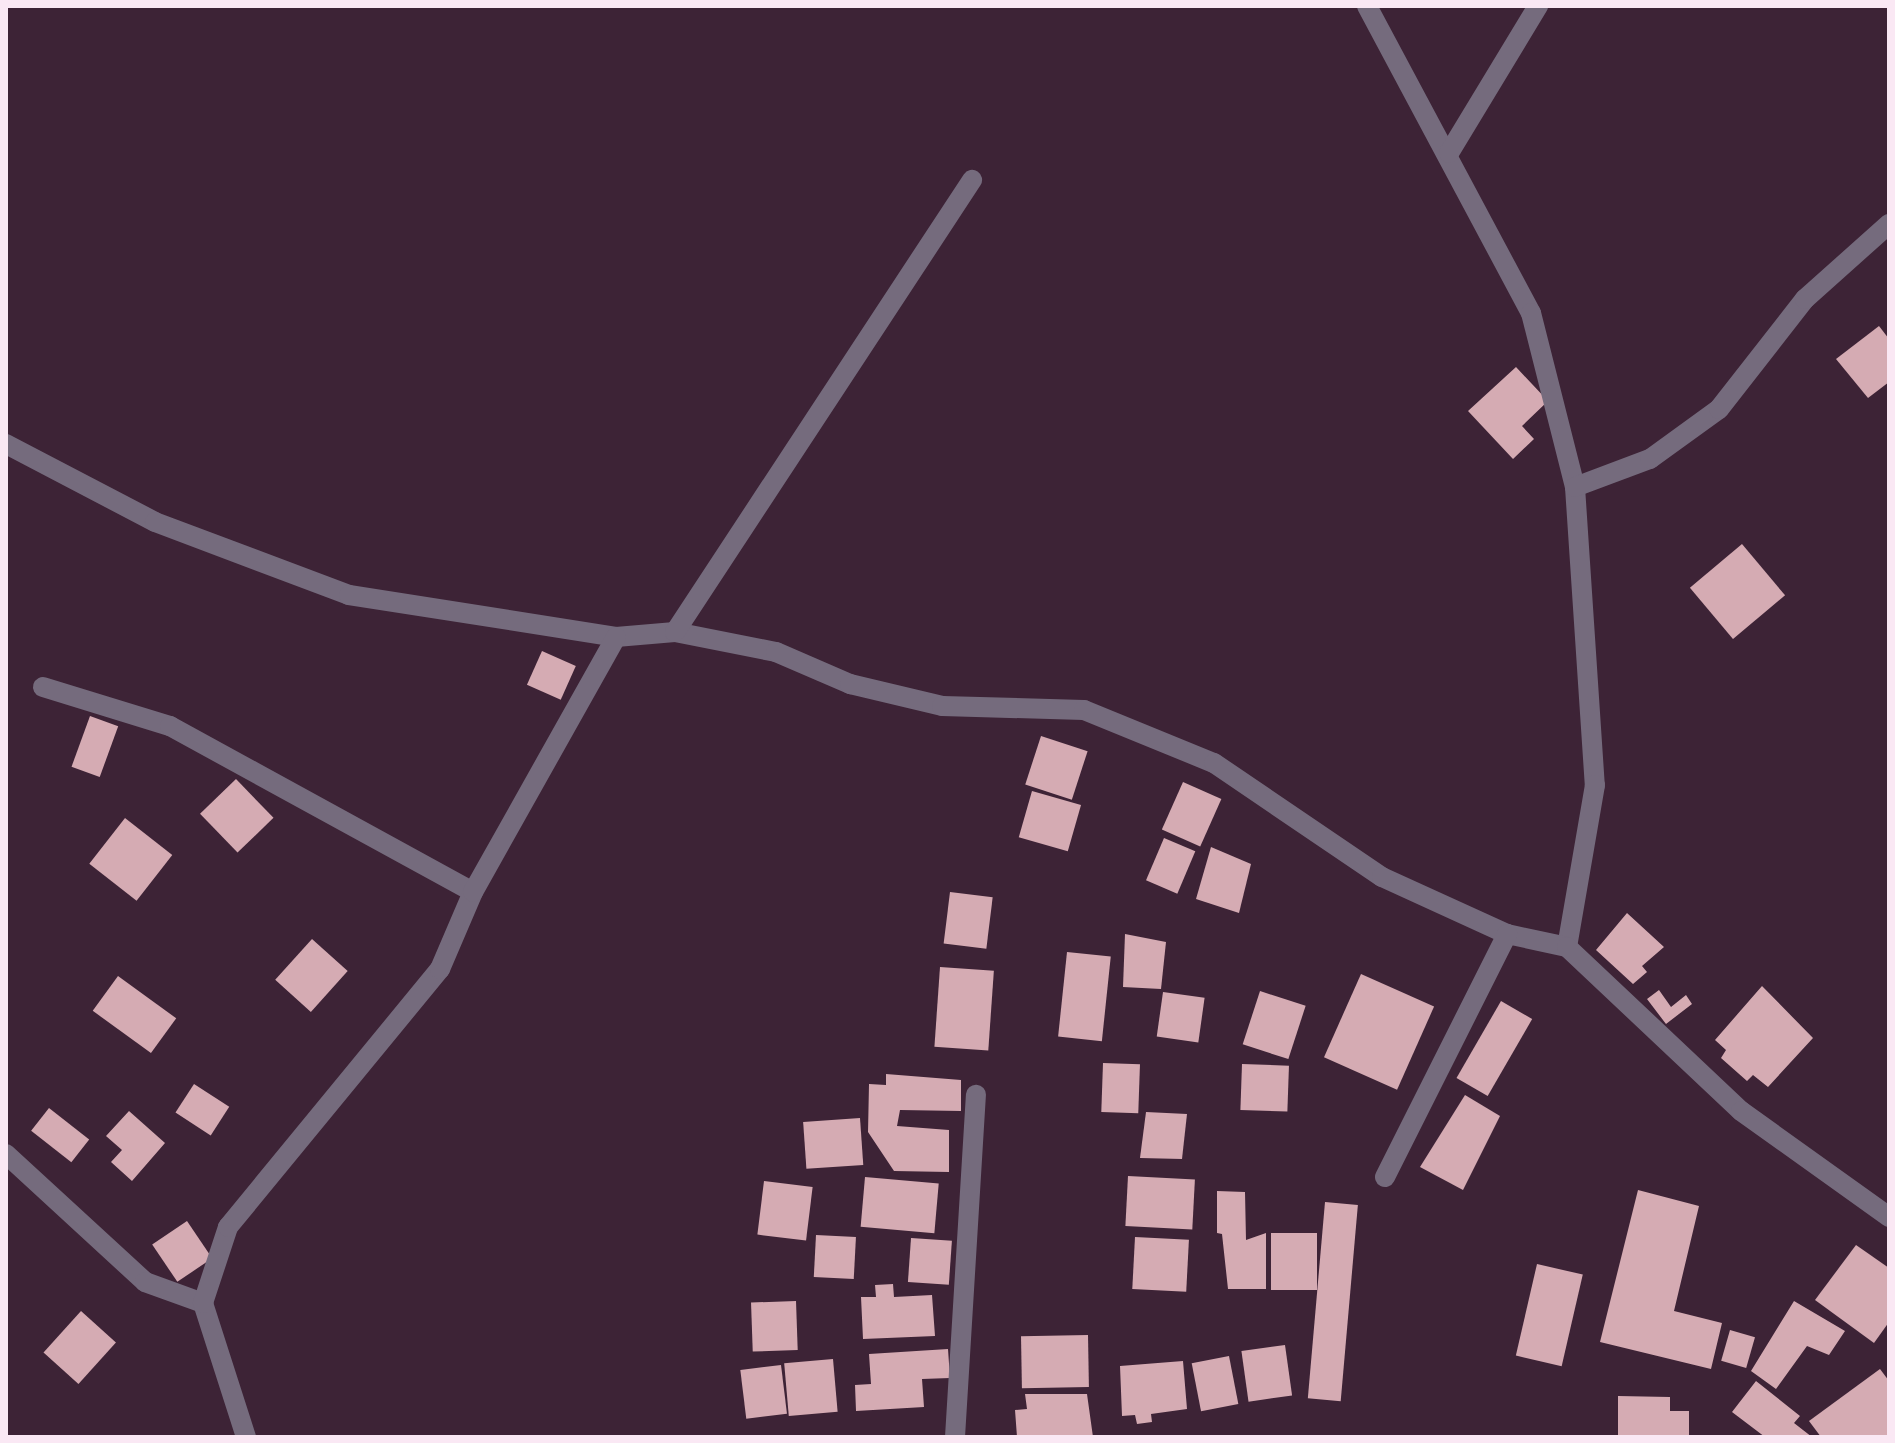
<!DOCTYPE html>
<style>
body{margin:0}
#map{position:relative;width:1895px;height:1443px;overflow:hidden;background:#3d2336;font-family:"Space Grotesk",sans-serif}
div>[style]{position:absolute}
.building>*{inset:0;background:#d5abb3;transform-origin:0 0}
.minor>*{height:20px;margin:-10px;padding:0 10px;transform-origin:10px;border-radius:10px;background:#756b7d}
span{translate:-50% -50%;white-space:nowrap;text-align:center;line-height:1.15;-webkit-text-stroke:8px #3d2336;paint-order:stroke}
.frame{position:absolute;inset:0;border:8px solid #fae8f4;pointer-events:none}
</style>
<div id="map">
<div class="building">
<div style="clip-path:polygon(1879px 326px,1889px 339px,1889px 382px,1868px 398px,1836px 359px)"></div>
<div style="clip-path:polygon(1516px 367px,1548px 401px,1522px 426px,1534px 439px,1513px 459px,1468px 411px)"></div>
<div style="left:1742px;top:544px;width:67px;height:68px;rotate:50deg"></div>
<div style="left:542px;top:651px;width:37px;height:37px;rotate:24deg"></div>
<div style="left:90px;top:716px;width:30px;height:54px;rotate:20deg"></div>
<div style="left:1041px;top:736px;width:49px;height:51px;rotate:18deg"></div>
<div style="left:236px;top:779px;width:54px;height:50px;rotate:46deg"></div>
<div style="left:1183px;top:782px;width:42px;height:52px;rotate:24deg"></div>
<div style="left:1032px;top:791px;width:51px;height:48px;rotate:16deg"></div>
<div style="left:125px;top:818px;width:60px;height:58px;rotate:38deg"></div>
<div style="left:1164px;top:838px;width:34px;height:46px;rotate:23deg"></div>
<div style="clip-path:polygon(1211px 847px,1251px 864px,1239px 913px,1196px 899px)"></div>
<div style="left:950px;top:892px;width:43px;height:52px;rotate:7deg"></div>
<div style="clip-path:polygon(1627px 913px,1664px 947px,1642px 966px,1647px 972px,1633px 984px,1596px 950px)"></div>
<div style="clip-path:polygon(1125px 934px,1166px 942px,1161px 989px,1123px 987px)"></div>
<div style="left:312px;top:939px;width:48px;height:55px;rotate:42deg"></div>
<div style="left:1067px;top:952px;width:44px;height:85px;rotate:6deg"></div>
<div style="left:940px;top:967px;width:54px;height:80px;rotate:4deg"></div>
<div style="left:1361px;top:974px;width:80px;height:91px;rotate:24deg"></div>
<div style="left:118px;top:976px;width:72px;height:43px;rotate:36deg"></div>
<div style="clip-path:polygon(1762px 986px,1813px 1038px,1768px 1087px,1753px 1075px,1747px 1081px,1721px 1058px,1726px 1050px,1715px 1040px)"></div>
<div style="clip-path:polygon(1659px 990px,1671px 1007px,1686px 995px,1692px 1004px,1666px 1024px,1647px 999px)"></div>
<div style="left:1260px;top:991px;width:48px;height:56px;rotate:18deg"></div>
<div style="left:1163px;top:992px;width:42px;height:45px;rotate:8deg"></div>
<div style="left:1501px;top:1001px;width:36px;height:89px;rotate:30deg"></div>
<div style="left:1103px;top:1063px;width:37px;height:49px;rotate:2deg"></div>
<div style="left:1242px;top:1064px;width:47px;height:46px;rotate:2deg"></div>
<div style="clip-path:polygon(886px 1074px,961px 1080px,961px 1111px,900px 1110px,897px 1126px,949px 1130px,949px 1172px,894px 1171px,868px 1132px,869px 1084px,886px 1085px)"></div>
<div style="left:194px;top:1084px;width:42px;height:34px;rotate:33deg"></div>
<div style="clip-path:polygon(1465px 1095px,1500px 1116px,1463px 1190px,1420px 1167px)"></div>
<div style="left:49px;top:1108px;width:51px;height:29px;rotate:38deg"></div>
<div style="clip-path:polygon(129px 1111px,165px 1143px,132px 1181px,111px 1162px,122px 1150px,106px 1136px)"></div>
<div style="clip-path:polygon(1146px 1112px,1187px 1114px,1182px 1159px,1140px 1158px)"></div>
<div style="left:860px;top:1118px;width:47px;height:57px;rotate:86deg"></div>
<div style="left:1128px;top:1176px;width:67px;height:50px;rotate:3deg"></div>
<div style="left:865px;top:1177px;width:74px;height:50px;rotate:5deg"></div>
<div style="left:764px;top:1181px;width:49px;height:54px;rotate:7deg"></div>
<div style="clip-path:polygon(1638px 1190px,1699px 1206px,1674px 1311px,1722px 1323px,1711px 1369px,1600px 1342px)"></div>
<div style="clip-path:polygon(1217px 1191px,1245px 1192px,1246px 1240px,1266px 1233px,1266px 1289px,1228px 1289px,1222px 1234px,1217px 1233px)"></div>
<div style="left:1325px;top:1202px;width:33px;height:197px;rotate:5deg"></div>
<div style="left:187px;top:1221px;width:45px;height:42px;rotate:56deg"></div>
<div style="left:1271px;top:1233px;width:46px;height:57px"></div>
<div style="left:816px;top:1235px;width:40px;height:42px;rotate:3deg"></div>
<div style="left:1135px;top:1237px;width:54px;height:52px;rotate:3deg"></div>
<div style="left:911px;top:1238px;width:41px;height:44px;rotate:4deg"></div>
<div style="clip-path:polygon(1856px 1245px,1889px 1268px,1889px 1322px,1874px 1343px,1815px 1300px)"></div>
<div style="left:1537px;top:1264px;width:47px;height:94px;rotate:13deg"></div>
<div style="clip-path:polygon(893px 1284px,894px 1297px,932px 1295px,935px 1336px,863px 1339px,861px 1297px,876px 1297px,875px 1285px)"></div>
<div style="left:796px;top:1301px;width:49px;height:45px;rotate:88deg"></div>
<div style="clip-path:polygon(1794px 1301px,1845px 1331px,1829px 1355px,1807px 1346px,1776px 1389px,1751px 1371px)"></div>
<div style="left:81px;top:1311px;width:47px;height:56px;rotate:42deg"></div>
<div style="left:1730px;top:1330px;width:26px;height:32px;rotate:16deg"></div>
<div style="left:1088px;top:1335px;width:52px;height:67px;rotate:89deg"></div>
<div style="left:1285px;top:1345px;width:51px;height:44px;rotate:82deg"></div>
<div style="clip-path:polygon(948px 1349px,950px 1378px,922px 1379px,924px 1407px,856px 1411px,855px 1385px,871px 1384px,869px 1354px)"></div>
<div style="left:1229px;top:1356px;width:49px;height:38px;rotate:79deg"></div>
<div style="left:833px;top:1359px;width:53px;height:49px;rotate:85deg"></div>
<div style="clip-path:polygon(1183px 1361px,1187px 1409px,1151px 1414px,1152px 1422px,1137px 1424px,1135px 1415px,1122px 1416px,1120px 1366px)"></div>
<div style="left:781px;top:1365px;width:49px;height:41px;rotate:83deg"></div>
<div style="clip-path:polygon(1880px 1369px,1889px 1381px,1889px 1437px,1821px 1437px,1809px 1421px)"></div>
<div style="clip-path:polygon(1756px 1381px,1800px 1416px,1794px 1423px,1812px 1437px,1765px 1437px,1732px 1412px)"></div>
<div style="clip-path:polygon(1025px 1394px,1087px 1394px,1093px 1437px,1017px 1437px,1015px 1410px,1027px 1409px)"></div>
<div style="clip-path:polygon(1618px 1396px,1670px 1397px,1670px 1411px,1689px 1411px,1689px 1437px,1618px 1437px)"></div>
</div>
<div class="minor">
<div style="left:1367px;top:6px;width:348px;rotate:61.9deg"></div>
<div style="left:1531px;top:313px;width:179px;rotate:75.8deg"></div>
<div style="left:1575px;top:487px;width:299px;rotate:86.2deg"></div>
<div style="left:1595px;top:785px;width:164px;rotate:99.8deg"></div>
<div style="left:1449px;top:153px;width:172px;rotate:-58.8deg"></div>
<div style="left:6px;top:444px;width:168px;rotate:27.6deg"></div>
<div style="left:155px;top:522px;width:207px;rotate:20.6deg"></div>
<div style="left:349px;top:595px;width:270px;rotate:8.9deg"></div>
<div style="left:616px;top:637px;width:59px;rotate:-4.8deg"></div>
<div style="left:675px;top:632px;width:103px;rotate:11.2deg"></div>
<div style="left:776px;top:652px;width:81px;rotate:23.4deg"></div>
<div style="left:850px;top:684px;width:95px;rotate:13.4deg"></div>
<div style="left:942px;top:706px;width:142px;rotate:1.6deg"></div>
<div style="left:1084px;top:710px;width:140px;rotate:22.2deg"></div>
<div style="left:1214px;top:763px;width:203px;rotate:34.2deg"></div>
<div style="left:1382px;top:877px;width:137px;rotate:24.5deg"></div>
<div style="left:1507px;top:934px;width:61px;rotate:12.2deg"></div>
<div style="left:1567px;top:947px;width:239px;rotate:43.3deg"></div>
<div style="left:1741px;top:1111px;width:182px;rotate:35.6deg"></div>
<div style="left:1575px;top:487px;width:80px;rotate:-20.5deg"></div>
<div style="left:1650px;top:459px;width:85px;rotate:-35.9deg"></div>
<div style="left:1719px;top:409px;width:140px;rotate:-52deg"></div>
<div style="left:1805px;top:299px;width:113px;rotate:-41.8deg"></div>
<div style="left:675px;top:632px;width:541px;rotate:-56.69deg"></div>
<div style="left:43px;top:687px;width:133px;rotate:17.1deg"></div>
<div style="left:170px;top:726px;width:345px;rotate:28.7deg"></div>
<div style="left:6px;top:1154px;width:189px;rotate:42.6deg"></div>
<div style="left:145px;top:1282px;width:62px;rotate:19.9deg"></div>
<div style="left:1385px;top:1177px;width:272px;rotate:-63.3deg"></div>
<div style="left:246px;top:1437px;width:141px;rotate:-107.8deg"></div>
<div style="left:203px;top:1303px;width:80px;rotate:-71.8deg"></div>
<div style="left:228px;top:1227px;width:334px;rotate:-50.6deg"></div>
<div style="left:440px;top:969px;width:84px;rotate:-66.8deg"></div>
<div style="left:473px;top:892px;width:292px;rotate:-60.7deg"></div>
<div style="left:955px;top:1437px;width:343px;rotate:-86.5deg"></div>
</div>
<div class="frame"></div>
</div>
